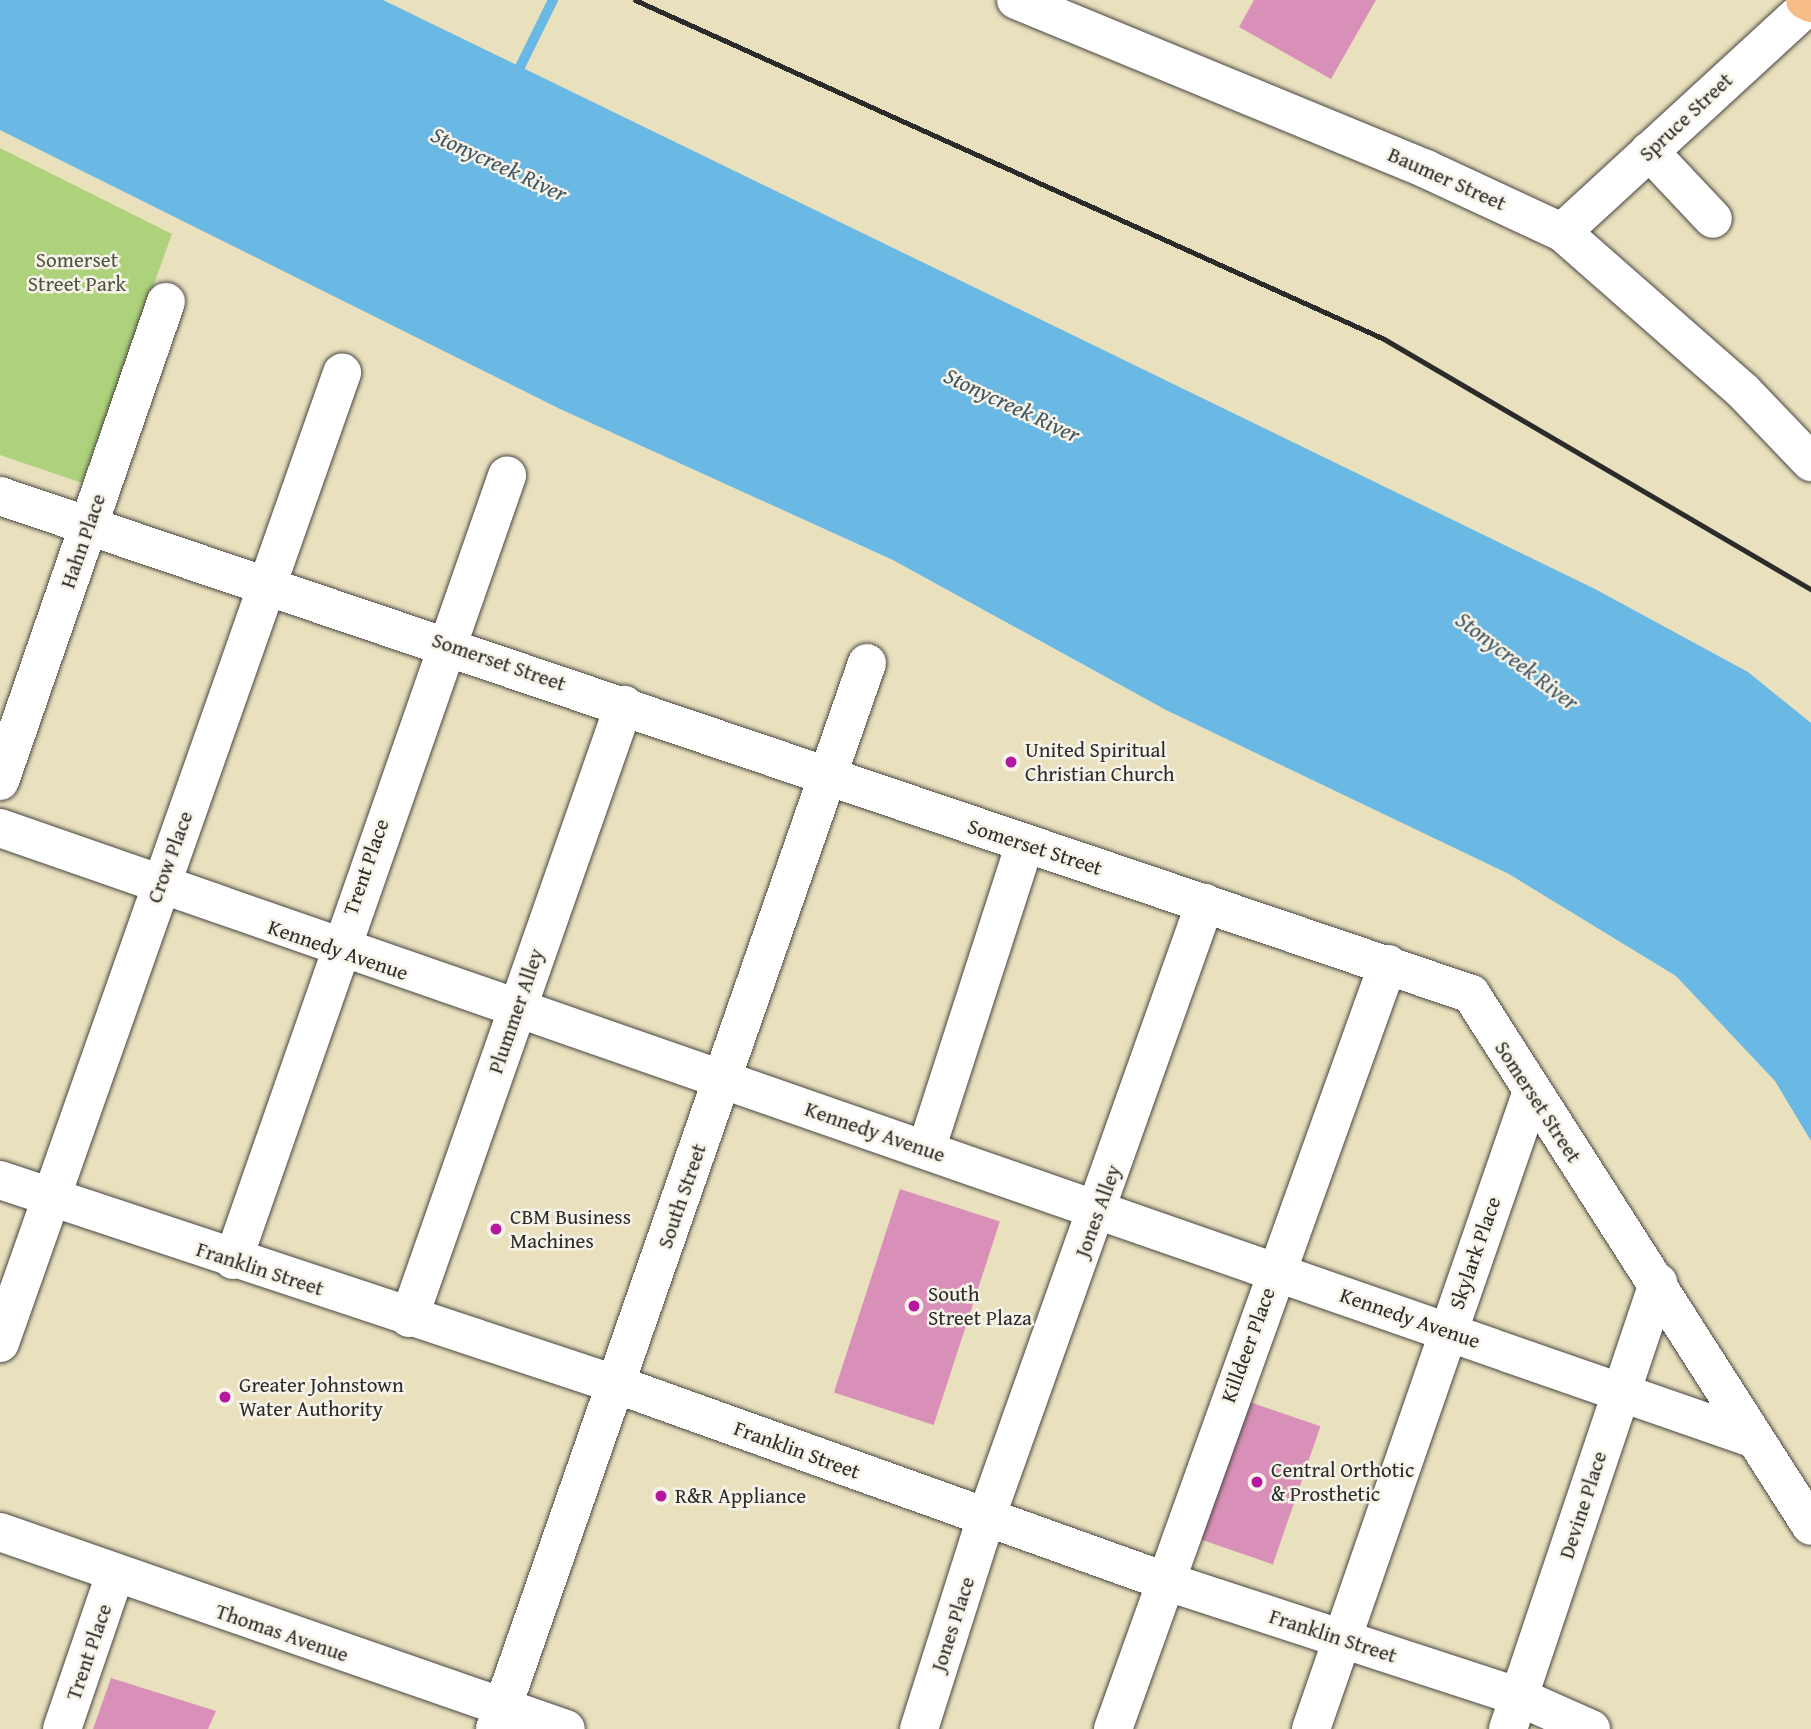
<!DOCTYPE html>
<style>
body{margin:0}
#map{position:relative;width:1811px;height:1729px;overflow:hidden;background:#e9e0be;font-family:"Gentium Book Plus",serif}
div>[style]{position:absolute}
.green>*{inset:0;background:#add27b}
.water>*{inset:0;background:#6ab8e4}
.stream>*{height:10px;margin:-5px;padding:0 5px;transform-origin:5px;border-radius:5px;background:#6ab8e4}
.building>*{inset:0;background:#d990b8;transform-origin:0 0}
.roads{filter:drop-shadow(0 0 2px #484641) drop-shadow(0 0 2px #484641)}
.minor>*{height:38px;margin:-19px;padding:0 19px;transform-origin:19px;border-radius:19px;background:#fff}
.major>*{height:38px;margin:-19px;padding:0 19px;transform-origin:19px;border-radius:19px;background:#f7bd88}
.rail>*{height:5px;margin:-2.5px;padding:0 2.5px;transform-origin:2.5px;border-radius:2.5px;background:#2b2b2b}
.dots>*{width:19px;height:19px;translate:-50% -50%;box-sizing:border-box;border:4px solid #f7f3e8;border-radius:50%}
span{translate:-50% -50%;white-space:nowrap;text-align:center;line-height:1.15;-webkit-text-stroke:5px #f7f3e8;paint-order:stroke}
.street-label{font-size:21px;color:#2b2b2b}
.park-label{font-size:21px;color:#4c553f}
.poi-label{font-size:21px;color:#2b2b2b}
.left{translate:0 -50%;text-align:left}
.water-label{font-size:23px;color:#3e5562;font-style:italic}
</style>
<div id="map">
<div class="green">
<div style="clip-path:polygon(0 148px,172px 234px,82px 483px,0 455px)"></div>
</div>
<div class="water">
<div style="clip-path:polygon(0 0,383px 0,1595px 589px,1748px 672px,1811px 723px,1811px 1141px,1775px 1081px,1676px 976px,1509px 874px,1166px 710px,893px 560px,558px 408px,0 130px)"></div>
</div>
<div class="stream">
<div style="left:514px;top:79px;width:88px;rotate:-63.7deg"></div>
</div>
<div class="building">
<div style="clip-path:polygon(1254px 0,1376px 0,1331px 79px,1239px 27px)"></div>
<div style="left:900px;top:1189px;width:105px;height:214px;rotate:18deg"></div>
<div style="left:1241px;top:1399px;width:84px;height:146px;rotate:19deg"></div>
<div style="clip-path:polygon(111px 1678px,216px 1711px,208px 1729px,93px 1729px)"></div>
</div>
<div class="roads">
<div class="minor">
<div style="left:1016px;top:0;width:443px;rotate:22.4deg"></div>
<div style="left:1426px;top:169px;width:150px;rotate:24.9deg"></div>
<div style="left:1562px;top:232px;width:242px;rotate:41.3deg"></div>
<div style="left:1744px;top:392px;width:97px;rotate:46.3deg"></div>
<div style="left:1649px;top:151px;width:93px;rotate:46.7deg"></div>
<div style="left:1562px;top:232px;width:338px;rotate:-42.6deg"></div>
<div style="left:0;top:496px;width:1553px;rotate:18.7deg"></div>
<div style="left:1471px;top:994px;width:631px;rotate:57.42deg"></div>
<div style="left:0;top:781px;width:507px;rotate:-70.89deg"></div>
<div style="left:0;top:828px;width:1852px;rotate:19.2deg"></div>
<div style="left:926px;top:1150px;width:322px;rotate:-72.1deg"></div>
<div style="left:0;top:1180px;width:651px;rotate:18.35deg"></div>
<div style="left:618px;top:1385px;width:578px;rotate:19.72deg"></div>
<div style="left:1162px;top:1580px;width:376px;rotate:18.1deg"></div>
<div style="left:1519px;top:1697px;width:79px;rotate:24deg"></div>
<div style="left:233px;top:1260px;width:831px;rotate:-70.74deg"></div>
<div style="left:409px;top:1318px;width:650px;rotate:-70.67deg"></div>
<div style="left:0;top:1343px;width:1029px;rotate:-70.58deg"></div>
<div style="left:0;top:1532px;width:599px;rotate:19.19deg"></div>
<div style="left:62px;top:1729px;width:164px;rotate:-71.1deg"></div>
<div style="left:495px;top:1729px;width:1129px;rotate:-70.76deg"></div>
<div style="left:919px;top:1729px;width:221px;rotate:-72.4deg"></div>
<div style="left:986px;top:1518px;width:653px;rotate:-70.4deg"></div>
<div style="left:1113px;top:1729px;width:813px;rotate:-70.23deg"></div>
<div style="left:1311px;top:1729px;width:672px;rotate:-70.89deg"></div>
<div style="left:1508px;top:1729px;width:471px;rotate:-71.4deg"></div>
</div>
<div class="major">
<div style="left:1805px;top:0;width:7px;rotate:27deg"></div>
</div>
</div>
<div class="rail">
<div style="left:635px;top:0;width:822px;rotate:24.35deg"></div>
<div style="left:1384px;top:339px;width:495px;rotate:30.4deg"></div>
</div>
<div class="dots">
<div style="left:1011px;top:762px;background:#b5179e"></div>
<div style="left:496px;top:1229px;background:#b5179e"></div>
<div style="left:914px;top:1306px;background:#b5179e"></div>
<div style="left:225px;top:1397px;background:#b5179e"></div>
<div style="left:1257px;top:1482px;background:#b5179e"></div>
<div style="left:661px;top:1496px;background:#b5179e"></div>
</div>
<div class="street-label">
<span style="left:1686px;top:117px;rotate:-43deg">Spruce Street</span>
<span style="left:1447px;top:179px;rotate:24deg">Baumer Street</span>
<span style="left:83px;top:541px;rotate:-71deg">Hahn Place</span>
<span style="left:499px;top:662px;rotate:19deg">Somerset Street</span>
<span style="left:1035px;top:847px;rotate:18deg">Somerset Street</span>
<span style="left:170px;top:857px;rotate:-70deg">Crow Place</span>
<span style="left:366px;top:867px;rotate:-71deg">Trent Place</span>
<span style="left:338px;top:950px;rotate:19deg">Kennedy Avenue</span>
<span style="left:516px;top:1011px;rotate:-71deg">Plummer Alley</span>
<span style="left:1538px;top:1102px;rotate:57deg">Somerset Street</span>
<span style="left:875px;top:1132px;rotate:19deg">Kennedy Avenue</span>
<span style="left:682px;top:1196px;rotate:-71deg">South Street</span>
<span style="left:1098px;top:1211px;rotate:-70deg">Jones Alley</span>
<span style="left:1475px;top:1253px;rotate:-71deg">Skylark Place</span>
<span style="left:260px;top:1269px;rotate:18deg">Franklin Street</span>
<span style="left:1410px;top:1318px;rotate:19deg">Kennedy Avenue</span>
<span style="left:1248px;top:1345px;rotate:-70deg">Killdeer Place</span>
<span style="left:797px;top:1450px;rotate:20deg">Franklin Street</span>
<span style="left:1583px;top:1505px;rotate:-72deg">Devine Place</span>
<span style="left:953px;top:1624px;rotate:-72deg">Jones Place</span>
<span style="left:282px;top:1633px;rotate:19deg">Thomas Avenue</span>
<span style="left:1333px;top:1636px;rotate:18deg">Franklin Street</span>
<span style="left:89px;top:1652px;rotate:-71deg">Trent Place</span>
</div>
<div class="park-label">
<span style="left:77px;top:272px">Somerset<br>Street Park</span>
</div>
<div class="poi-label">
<span class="left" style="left:1025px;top:762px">United Spiritual<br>Christian Church</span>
<span class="left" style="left:510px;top:1229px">CBM Business<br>Machines</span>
<span class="left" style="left:928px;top:1306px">South<br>Street Plaza</span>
<span class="left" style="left:239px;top:1397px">Greater Johnstown<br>Water Authority</span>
<span class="left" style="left:1271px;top:1482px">Central Orthotic<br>&amp; Prosthetic</span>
<span class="left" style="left:675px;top:1496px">R&amp;R Appliance</span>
</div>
<div class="water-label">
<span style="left:499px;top:164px;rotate:25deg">Stonycreek River</span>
<span style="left:1012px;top:405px;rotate:25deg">Stonycreek River</span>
<span style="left:1517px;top:661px;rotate:37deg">Stonycreek River</span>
</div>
</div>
